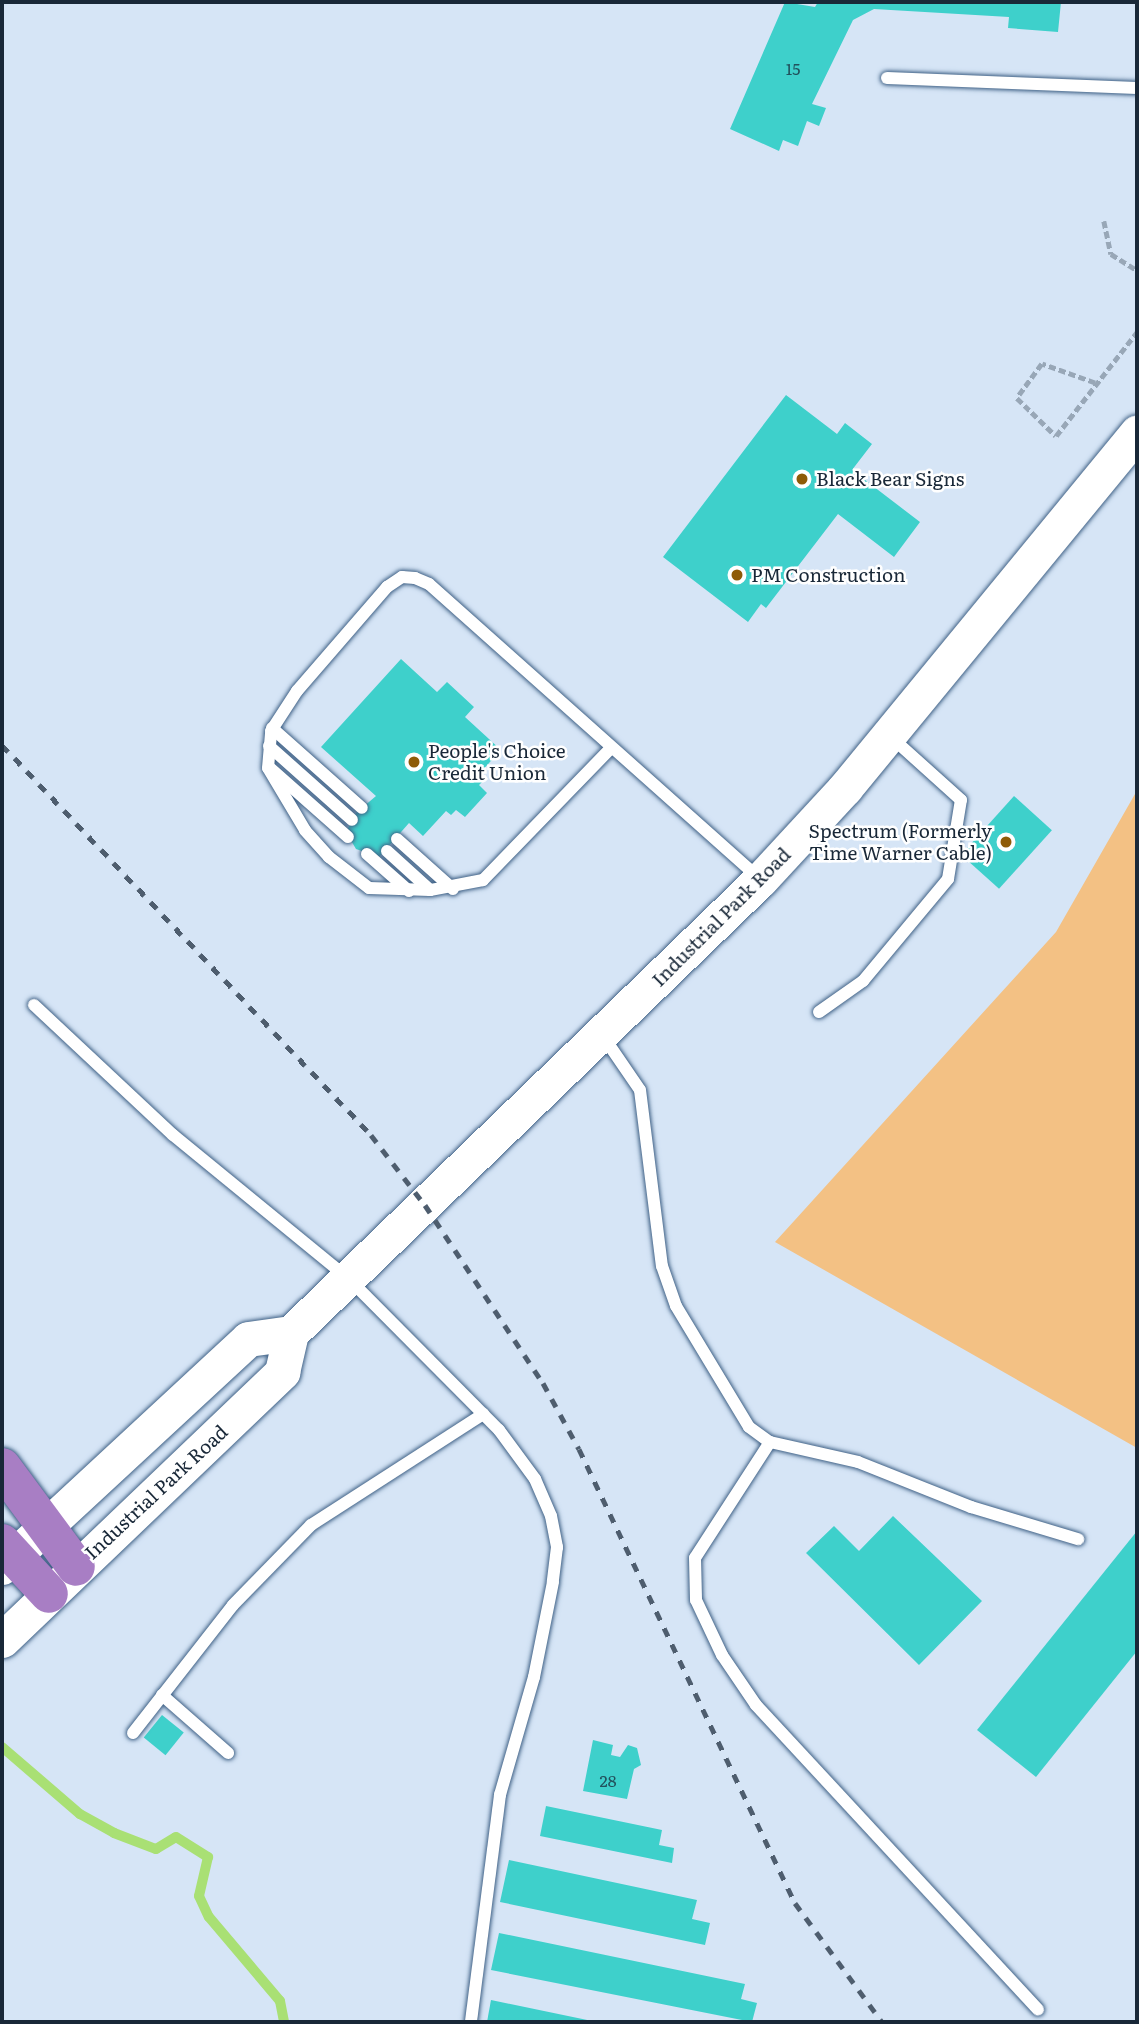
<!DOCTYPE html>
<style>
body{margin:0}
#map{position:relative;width:1139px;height:2024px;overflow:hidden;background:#d6e5f6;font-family:Literata,serif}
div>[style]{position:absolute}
.green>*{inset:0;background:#f3c184}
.stream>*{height:10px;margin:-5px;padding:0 5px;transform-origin:5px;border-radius:5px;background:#a9e074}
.building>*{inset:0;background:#3ed0cb;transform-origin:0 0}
.path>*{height:4.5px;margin-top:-2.25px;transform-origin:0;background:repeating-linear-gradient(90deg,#98a7b7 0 7px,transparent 0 10.5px)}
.roads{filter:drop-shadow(0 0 2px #3f6186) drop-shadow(0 0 2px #3f6186)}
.service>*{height:12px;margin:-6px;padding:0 6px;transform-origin:6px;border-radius:6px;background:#fff}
.secondary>*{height:35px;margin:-17.5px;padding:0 17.5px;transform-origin:17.5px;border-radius:17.5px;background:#fff}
.motorway>*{height:38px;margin:-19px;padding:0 19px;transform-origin:19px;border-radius:19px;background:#a87ec4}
.rail>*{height:5px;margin-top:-2.5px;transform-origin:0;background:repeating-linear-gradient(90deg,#4e5d6e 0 9px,transparent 0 18px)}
.dots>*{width:19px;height:19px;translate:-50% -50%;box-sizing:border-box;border:4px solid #fff;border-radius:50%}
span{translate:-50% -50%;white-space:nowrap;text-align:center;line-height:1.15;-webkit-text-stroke:5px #fff;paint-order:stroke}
.number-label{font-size:16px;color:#22525d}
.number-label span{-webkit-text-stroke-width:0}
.poi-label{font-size:19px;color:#192838}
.left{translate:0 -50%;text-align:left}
.right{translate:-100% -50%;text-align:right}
.street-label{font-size:19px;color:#192838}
.frame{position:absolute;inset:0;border:4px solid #192838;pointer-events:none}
</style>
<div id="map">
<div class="green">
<div style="clip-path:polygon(1135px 794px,1137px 796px,1137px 1448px,775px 1242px,1056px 932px)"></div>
</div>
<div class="stream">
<div style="left:2px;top:1747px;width:103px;rotate:40.7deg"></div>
<div style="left:80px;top:1814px;width:39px;rotate:29deg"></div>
<div style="left:114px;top:1833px;width:45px;rotate:20.9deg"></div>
<div style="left:156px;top:1849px;width:23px;rotate:-31deg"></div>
<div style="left:176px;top:1837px;width:38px;rotate:32deg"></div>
<div style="left:208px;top:1857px;width:40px;rotate:103deg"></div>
<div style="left:199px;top:1896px;width:23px;rotate:65deg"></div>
<div style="left:209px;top:1917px;width:110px;rotate:49.8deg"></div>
<div style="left:280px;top:2001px;width:21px;rotate:79deg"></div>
</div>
<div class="building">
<div style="clip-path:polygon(785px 2px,815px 7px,818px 2px,1061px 2px,1058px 32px,1008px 28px,1009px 17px,874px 9px,853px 20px,812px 104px,826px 108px,819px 126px,807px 121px,798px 146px,783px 140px,779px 151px,730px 129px)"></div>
<div style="clip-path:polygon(786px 395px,837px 434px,845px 423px,872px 444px,852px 470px,920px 522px,894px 557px,838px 514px,766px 608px,761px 604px,748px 622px,663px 557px)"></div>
<div style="clip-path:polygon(401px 659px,437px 692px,447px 682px,474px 707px,465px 717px,501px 750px,478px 775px,484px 780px,479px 785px,487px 793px,465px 817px,456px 810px,451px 815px,446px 811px,423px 836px,409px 823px,379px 857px,356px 849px,346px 832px,356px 813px,376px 796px,321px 747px)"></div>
<div style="left:1014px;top:796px;width:51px;height:79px;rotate:42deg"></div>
<div style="clip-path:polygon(893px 1516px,982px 1601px,919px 1665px,806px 1553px,834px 1526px,859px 1551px)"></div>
<div style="clip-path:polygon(1137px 1531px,1137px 1651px,1036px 1777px,977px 1730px)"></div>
<div style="left:162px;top:1715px;width:28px;height:29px;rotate:39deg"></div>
<div style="clip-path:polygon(593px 1740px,613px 1745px,611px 1755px,620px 1757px,628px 1745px,637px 1748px,641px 1765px,634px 1769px,627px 1799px,583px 1791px)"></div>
<div style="clip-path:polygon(546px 1806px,662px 1830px,659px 1845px,674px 1848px,672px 1863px,540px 1836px)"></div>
<div style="clip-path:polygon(509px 1860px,697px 1900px,692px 1919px,710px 1923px,705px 1945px,500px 1902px)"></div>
<div style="clip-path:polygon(499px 1933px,745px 1984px,741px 1999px,757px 2003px,752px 2022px,491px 1970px)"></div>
<div style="clip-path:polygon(491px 2000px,592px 2021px,592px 2022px,487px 2022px)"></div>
</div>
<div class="path">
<div style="left:1104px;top:221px;width:34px;rotate:78deg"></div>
<div style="left:1111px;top:254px;width:31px;rotate:32deg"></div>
<div style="left:1095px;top:383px;width:56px;rotate:-160.3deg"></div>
<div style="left:1042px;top:364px;width:42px;rotate:126.3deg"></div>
<div style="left:1017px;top:398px;width:54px;rotate:44.3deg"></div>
<div style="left:1056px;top:436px;width:132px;rotate:-52.1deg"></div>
</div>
<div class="roads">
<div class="service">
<div style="left:887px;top:78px;width:250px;rotate:2.3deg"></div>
<div style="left:272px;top:728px;width:120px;rotate:41.6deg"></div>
<div style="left:269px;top:746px;width:111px;rotate:41.7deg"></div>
<div style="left:611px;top:748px;width:184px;rotate:134.1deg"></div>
<div style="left:483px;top:880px;width:54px;rotate:169.3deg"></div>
<div style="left:430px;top:890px;width:61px;rotate:-178.1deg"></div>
<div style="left:369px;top:888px;width:51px;rotate:-142.2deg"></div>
<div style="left:329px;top:857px;width:36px;rotate:-132deg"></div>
<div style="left:305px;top:830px;width:72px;rotate:-120.8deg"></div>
<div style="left:268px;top:768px;width:37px;rotate:-85deg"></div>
<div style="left:271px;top:731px;width:48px;rotate:-57deg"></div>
<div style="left:297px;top:691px;width:138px;rotate:-49.1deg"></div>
<div style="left:387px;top:587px;width:18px;rotate:-34deg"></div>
<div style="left:402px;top:577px;width:13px;rotate:4deg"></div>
<div style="left:415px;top:578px;width:15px;rotate:23deg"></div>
<div style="left:429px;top:584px;width:443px;rotate:41.7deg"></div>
<div style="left:270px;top:768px;width:104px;rotate:41.5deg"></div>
<div style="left:397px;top:839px;width:75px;rotate:41.8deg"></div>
<div style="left:387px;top:851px;width:58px;rotate:42.2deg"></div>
<div style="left:367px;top:854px;width:56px;rotate:41.4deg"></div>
<div style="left:34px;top:1005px;width:190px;rotate:43.1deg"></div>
<div style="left:173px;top:1135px;width:226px;rotate:39.3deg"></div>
<div style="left:348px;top:1278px;width:214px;rotate:45.2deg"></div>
<div style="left:499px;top:1430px;width:61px;rotate:53.7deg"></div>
<div style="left:535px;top:1479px;width:40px;rotate:66.6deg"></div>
<div style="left:551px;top:1516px;width:32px;rotate:79deg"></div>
<div style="left:557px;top:1547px;width:35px;rotate:97deg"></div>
<div style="left:553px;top:1582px;width:97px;rotate:101.3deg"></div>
<div style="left:534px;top:1677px;width:123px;rotate:106.1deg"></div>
<div style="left:500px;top:1795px;width:229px;rotate:97.3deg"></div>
<div style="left:819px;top:1012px;width:54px;rotate:-35.2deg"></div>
<div style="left:863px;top:981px;width:133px;rotate:-50.2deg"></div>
<div style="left:948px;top:879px;width:80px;rotate:-80.7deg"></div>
<div style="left:961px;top:800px;width:94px;rotate:-138deg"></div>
<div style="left:603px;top:1036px;width:65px;rotate:55.6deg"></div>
<div style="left:640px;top:1090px;width:177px;rotate:82.9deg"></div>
<div style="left:662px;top:1266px;width:42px;rotate:70.7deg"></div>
<div style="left:676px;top:1306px;width:141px;rotate:58.9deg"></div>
<div style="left:749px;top:1427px;width:26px;rotate:36deg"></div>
<div style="left:770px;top:1442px;width:90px;rotate:12.8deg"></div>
<div style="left:858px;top:1462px;width:122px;rotate:21.7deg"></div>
<div style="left:971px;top:1507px;width:112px;rotate:16.7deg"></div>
<div style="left:770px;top:1442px;width:138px;rotate:122.9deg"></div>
<div style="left:695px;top:1558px;width:42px;rotate:88.6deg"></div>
<div style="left:696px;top:1600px;width:61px;rotate:64.7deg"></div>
<div style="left:722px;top:1655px;width:60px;rotate:55.8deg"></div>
<div style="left:756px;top:1705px;width:415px;rotate:47.2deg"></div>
<div style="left:162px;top:1695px;width:88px;rotate:41.3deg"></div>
<div style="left:133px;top:1733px;width:162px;rotate:-52deg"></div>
<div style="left:233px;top:1605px;width:112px;rotate:-45.7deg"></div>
<div style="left:311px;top:1525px;width:205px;rotate:-32.8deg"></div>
</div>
<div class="secondary">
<div style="left:2px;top:1567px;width:335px;rotate:-42.8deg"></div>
<div style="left:248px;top:1339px;width:43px;rotate:-7.9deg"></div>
<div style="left:2px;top:1640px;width:388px;rotate:-43.7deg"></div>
<div style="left:282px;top:1372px;width:40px;rotate:-77deg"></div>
<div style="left:291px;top:1333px;width:653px;rotate:-44.01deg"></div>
<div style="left:761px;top:879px;width:124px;rotate:-47.3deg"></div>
<div style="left:845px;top:788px;width:460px;rotate:-50.6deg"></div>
</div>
<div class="motorway">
<div style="left:2px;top:1467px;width:124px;rotate:53.5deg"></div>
<div style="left:2px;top:1543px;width:69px;rotate:47.3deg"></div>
</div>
</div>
<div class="rail">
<div style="left:2px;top:745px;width:537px;rotate:46.58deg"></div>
<div style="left:371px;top:1135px;width:88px;rotate:52.4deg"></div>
<div style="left:425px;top:1205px;width:214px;rotate:56.5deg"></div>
<div style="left:543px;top:1383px;width:75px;rotate:61.4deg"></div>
<div style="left:579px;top:1449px;width:503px;rotate:64.56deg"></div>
<div style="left:795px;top:1903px;width:147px;rotate:53.8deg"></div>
</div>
<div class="dots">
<div style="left:802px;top:479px;background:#8e5b08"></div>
<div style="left:737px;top:575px;background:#8e5b08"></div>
<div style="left:414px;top:762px;background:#8e5b08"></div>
<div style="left:1006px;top:842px;background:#8e5b08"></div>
</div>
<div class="number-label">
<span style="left:793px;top:68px">15</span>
<span style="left:608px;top:1780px">28</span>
</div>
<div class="poi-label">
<span class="left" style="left:816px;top:479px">Black Bear Signs</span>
<span class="left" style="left:751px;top:575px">PM Construction</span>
<span class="left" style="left:428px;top:762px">People's Choice<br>Credit Union</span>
<span class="right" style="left:992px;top:842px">Spectrum (Formerly<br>Time Warner Cable)</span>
</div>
<div class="street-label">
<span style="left:721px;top:917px;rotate:-45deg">Industrial Park Road</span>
<span style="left:156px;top:1492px;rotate:-43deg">Industrial Park Road</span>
</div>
<div class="frame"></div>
</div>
